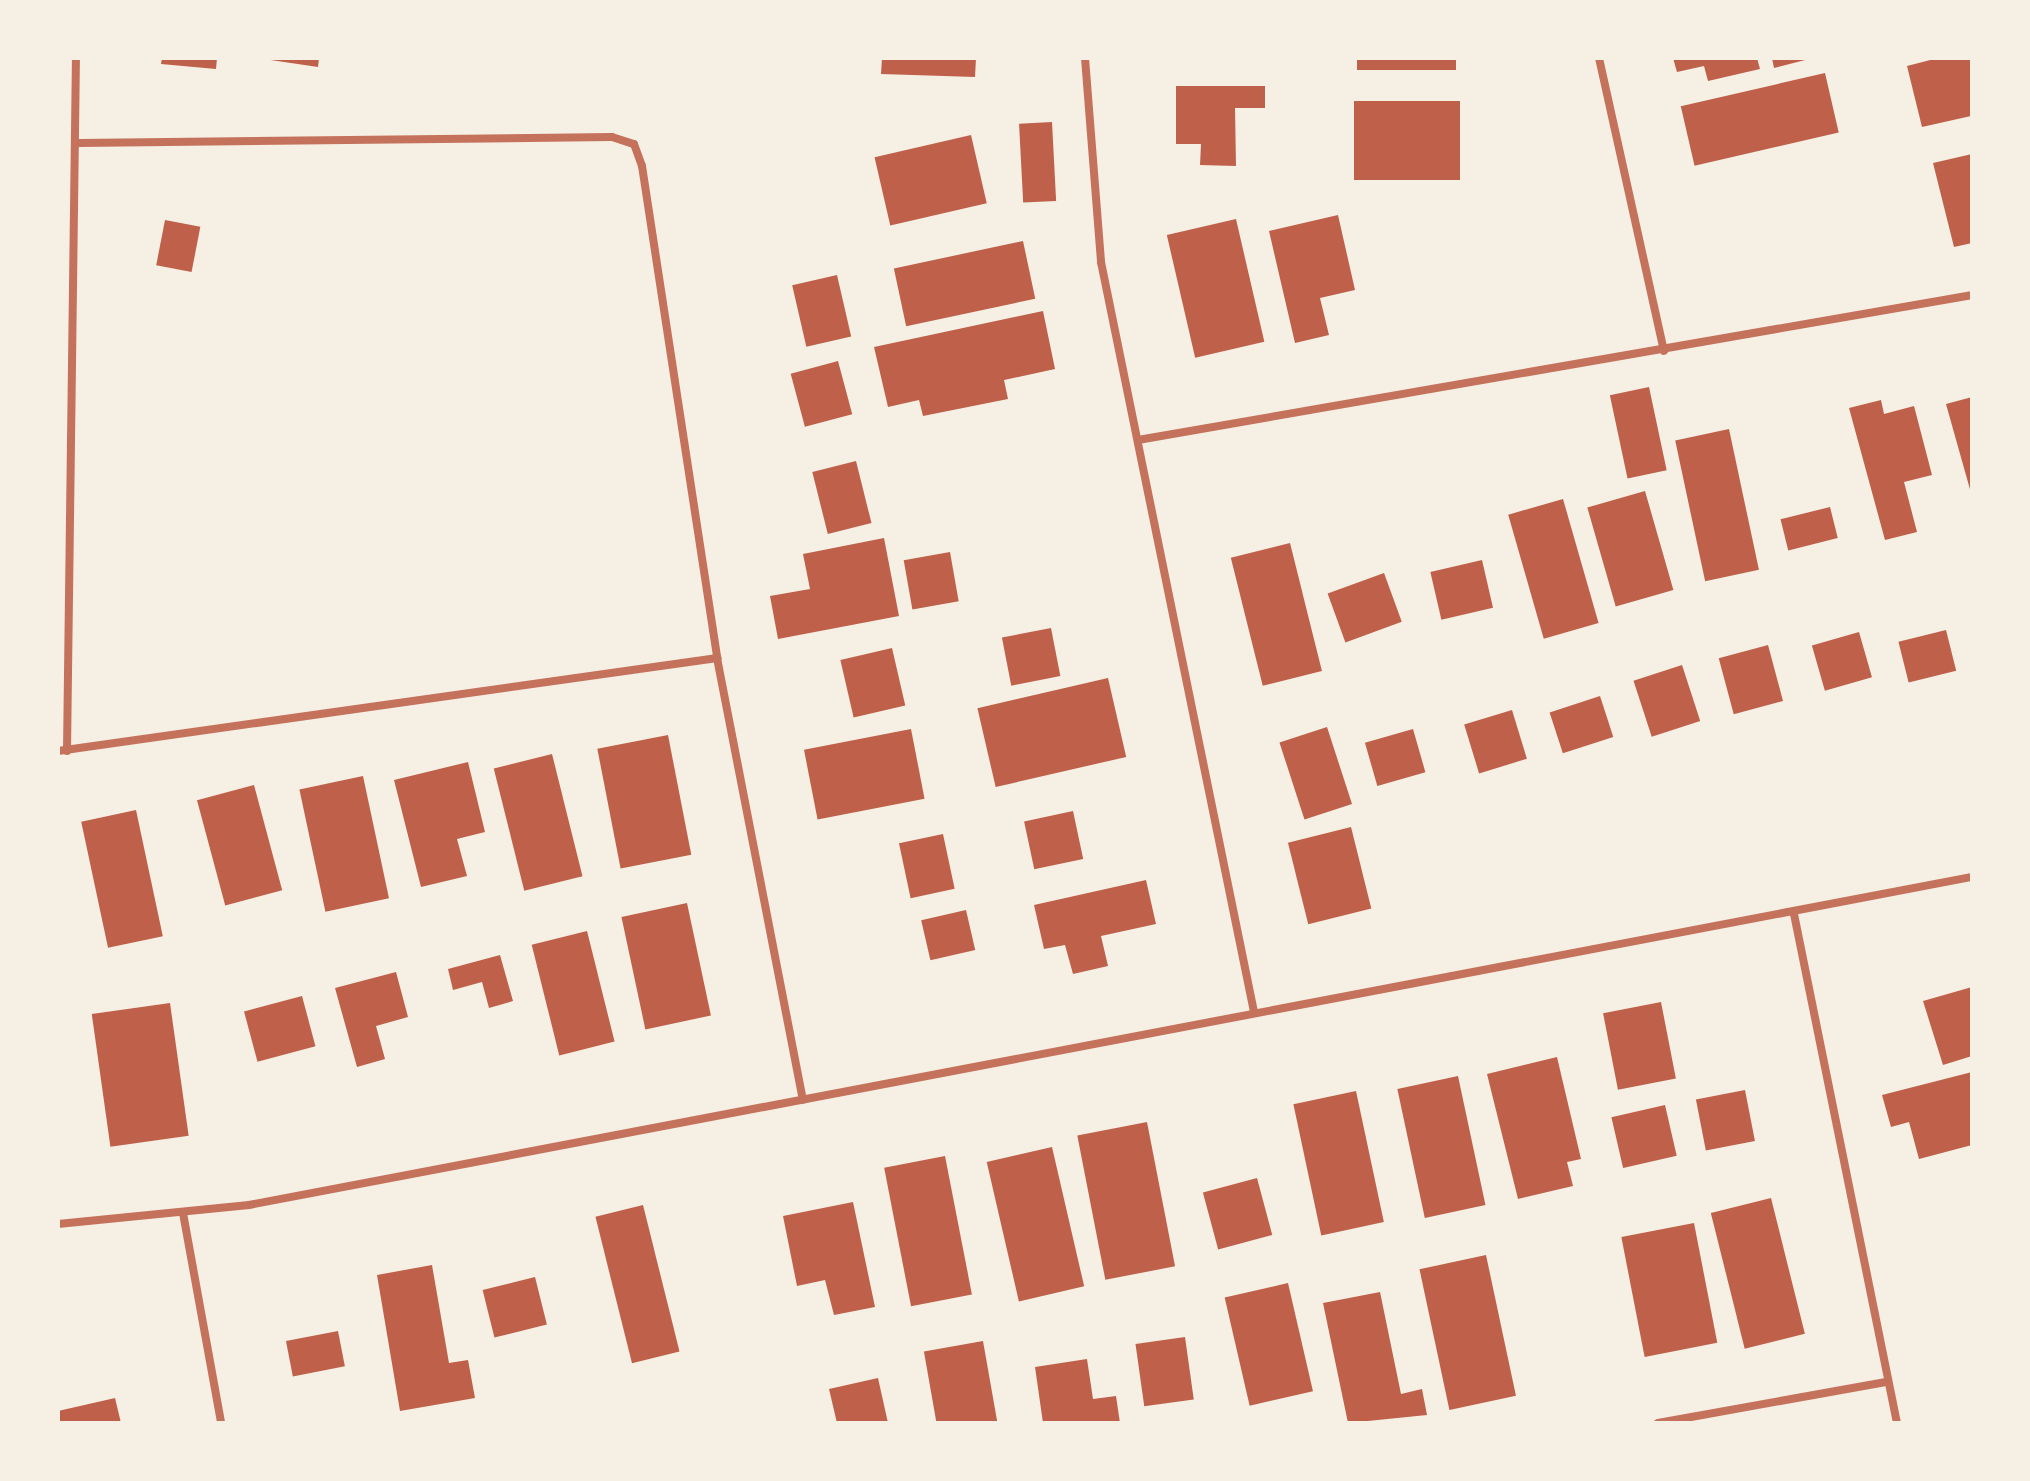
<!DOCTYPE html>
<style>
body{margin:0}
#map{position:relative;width:2030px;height:1481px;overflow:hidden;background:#f6efe4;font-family:Barlow,sans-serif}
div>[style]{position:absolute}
.building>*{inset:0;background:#bf614a;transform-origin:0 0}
.minor>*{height:8px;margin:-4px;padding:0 4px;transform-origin:4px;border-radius:4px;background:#c5725c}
span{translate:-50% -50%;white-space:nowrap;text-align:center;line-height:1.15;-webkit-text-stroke:6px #f6efe4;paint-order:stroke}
.frame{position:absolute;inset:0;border:60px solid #f6efe4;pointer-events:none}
</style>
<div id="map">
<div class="building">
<div style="clip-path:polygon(162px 58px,217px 58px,216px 69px,161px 64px)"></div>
<div style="clip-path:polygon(257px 58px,319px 58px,318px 67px)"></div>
<div style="clip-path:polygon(882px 58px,976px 58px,975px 77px,881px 74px)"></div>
<div style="left:1357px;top:58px;width:99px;height:12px"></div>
<div style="clip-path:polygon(1673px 58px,1757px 58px,1760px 69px,1708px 81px,1704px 66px,1677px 72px)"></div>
<div style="clip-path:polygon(1772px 58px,1809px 58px,1809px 59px,1774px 68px)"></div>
<div style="clip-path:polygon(1938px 58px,1972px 58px,1971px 116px,1922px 127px,1907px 66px)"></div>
<div style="left:1825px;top:73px;width:61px;height:148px;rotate:77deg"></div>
<div style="clip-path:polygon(1176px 86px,1265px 86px,1265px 108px,1235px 108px,1236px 166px,1200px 165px,1201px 144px,1176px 144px)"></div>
<div style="left:1354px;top:101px;width:106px;height:79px"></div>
<div style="left:1052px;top:122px;width:79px;height:33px;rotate:87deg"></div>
<div style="left:971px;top:135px;width:70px;height:99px;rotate:77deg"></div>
<div style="clip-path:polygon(1972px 154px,1972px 243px,1954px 247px,1933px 163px)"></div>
<div style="clip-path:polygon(1338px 215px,1355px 290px,1320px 298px,1329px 335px,1295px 343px,1269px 231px)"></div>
<div style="left:1236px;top:219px;width:126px;height:71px;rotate:77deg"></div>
<div style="left:165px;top:220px;width:36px;height:46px;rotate:11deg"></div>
<div style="left:1023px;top:241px;width:59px;height:132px;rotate:78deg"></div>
<div style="left:837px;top:275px;width:63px;height:46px;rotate:77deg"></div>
<div style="clip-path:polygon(1043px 311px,1055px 369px,1004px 380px,1008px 399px,923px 416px,919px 400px,888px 407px,874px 347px)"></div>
<div style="left:838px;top:361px;width:55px;height:49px;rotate:75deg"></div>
<div style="left:1649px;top:387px;width:85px;height:40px;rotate:78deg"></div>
<div style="clip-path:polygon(1972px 397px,1972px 493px,1971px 493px,1946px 404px)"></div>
<div style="clip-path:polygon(1881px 400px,1884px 414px,1914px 406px,1932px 475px,1904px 482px,1917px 532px,1885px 540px,1849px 408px)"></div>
<div style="left:1729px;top:429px;width:144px;height:55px;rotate:78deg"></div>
<div style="left:856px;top:461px;width:64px;height:45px;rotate:76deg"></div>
<div style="left:1645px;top:491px;width:103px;height:60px;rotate:74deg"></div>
<div style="left:1563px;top:499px;width:129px;height:57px;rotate:74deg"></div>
<div style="left:1830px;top:507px;width:32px;height:51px;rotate:76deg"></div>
<div style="clip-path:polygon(884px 538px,899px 616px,778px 639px,770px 596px,810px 589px,803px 554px)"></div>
<div style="left:1290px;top:543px;width:132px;height:61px;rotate:76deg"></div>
<div style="left:950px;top:552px;width:50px;height:47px;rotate:80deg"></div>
<div style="left:1482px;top:560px;width:49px;height:53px;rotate:77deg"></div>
<div style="left:1384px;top:573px;width:52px;height:60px;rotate:70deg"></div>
<div style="left:1051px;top:628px;width:49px;height:50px;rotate:79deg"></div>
<div style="left:1946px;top:630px;width:42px;height:49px;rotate:76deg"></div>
<div style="left:1859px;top:632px;width:47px;height:49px;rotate:74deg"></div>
<div style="left:1768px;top:645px;width:58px;height:51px;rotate:75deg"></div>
<div style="left:892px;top:648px;width:59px;height:53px;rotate:77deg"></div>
<div style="left:1682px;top:665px;width:59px;height:51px;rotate:72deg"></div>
<div style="left:1108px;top:678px;width:81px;height:134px;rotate:77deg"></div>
<div style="left:1600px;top:696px;width:43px;height:53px;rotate:72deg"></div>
<div style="left:1512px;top:710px;width:51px;height:50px;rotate:73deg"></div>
<div style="left:1327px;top:727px;width:81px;height:50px;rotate:72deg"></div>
<div style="left:911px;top:729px;width:71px;height:109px;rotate:79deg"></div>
<div style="left:1413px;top:729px;width:45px;height:50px;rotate:74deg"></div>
<div style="left:668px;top:735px;width:122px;height:72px;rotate:79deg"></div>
<div style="left:552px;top:754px;width:126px;height:60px;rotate:76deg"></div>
<div style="clip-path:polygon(468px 762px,485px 832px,457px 839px,467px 876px,421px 887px,394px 780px)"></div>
<div style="left:363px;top:776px;width:125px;height:65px;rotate:78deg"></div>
<div style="left:254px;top:785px;width:109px;height:59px;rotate:75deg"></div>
<div style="left:136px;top:810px;width:129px;height:56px;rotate:78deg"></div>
<div style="left:1073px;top:811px;width:49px;height:50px;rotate:78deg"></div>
<div style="left:1351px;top:827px;width:84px;height:65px;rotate:76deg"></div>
<div style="left:943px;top:834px;width:56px;height:45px;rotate:78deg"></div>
<div style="clip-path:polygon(1146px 880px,1156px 924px,1101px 936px,1108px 966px,1073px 974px,1065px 945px,1044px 949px,1034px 905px)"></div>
<div style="left:687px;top:903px;width:115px;height:67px;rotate:78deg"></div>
<div style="left:966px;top:910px;width:41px;height:46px;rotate:77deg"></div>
<div style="left:587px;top:931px;width:114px;height:57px;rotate:76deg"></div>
<div style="clip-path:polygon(500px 955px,513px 1001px,489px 1008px,482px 982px,453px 990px,448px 969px)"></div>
<div style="clip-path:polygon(396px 972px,408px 1017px,376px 1026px,385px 1059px,357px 1067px,335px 988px)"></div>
<div style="clip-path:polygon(1972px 987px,1972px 1056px,1943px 1065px,1923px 1001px)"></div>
<div style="left:302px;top:996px;width:52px;height:60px;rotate:75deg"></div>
<div style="left:1661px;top:1002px;width:78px;height:59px;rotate:79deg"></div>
<div style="left:170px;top:1003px;width:134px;height:79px;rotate:82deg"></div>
<div style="clip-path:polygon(1557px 1057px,1581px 1159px,1567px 1162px,1573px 1186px,1518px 1199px,1487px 1074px)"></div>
<div style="clip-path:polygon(1972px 1072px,1972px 1145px,1919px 1159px,1909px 1122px,1891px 1127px,1882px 1095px)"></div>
<div style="left:1458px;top:1076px;width:132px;height:62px;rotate:78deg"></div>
<div style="left:1745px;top:1090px;width:52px;height:50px;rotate:79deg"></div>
<div style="left:1356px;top:1091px;width:134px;height:64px;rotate:78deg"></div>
<div style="left:1665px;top:1105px;width:52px;height:55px;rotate:77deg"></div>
<div style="left:1147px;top:1122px;width:147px;height:71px;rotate:79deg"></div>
<div style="left:1052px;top:1147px;width:143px;height:67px;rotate:77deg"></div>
<div style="left:945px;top:1156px;width:141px;height:62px;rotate:79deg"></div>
<div style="left:1257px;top:1178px;width:59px;height:56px;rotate:75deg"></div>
<div style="left:1771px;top:1198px;width:140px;height:62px;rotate:76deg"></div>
<div style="clip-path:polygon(853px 1202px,875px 1307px,834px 1315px,825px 1280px,797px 1286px,783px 1216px)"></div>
<div style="left:643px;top:1205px;width:151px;height:49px;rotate:76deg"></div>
<div style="left:1694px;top:1223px;width:122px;height:74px;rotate:79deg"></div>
<div style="left:1486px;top:1255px;width:144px;height:68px;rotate:78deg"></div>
<div style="clip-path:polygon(432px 1265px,449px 1363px,468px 1360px,475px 1398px,400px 1411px,377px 1275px)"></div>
<div style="left:535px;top:1277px;width:49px;height:54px;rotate:76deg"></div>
<div style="left:1288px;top:1283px;width:111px;height:65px;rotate:77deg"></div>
<div style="clip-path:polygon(1380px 1292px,1401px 1394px,1422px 1389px,1427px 1415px,1348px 1423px,1323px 1303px)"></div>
<div style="left:338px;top:1331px;width:36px;height:53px;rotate:79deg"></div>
<div style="left:1185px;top:1337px;width:63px;height:50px;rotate:82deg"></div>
<div style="left:983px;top:1341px;width:83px;height:60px;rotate:80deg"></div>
<div style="clip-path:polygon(1087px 1359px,1093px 1399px,1116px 1396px,1120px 1423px,1043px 1423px,1035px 1367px)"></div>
<div style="clip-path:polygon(878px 1378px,888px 1423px,837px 1423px,829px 1389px)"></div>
<div style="clip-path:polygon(115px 1398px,121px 1423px,58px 1423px,58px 1411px)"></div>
</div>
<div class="minor">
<div style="left:1085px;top:58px;width:205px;rotate:85.5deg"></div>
<div style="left:1101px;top:262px;width:765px;rotate:78.47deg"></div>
<div style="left:1599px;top:58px;width:300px;rotate:77.5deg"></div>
<div style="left:78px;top:143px;width:534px;rotate:-0.64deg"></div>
<div style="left:612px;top:137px;width:23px;rotate:18deg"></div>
<div style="left:634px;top:144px;width:23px;rotate:70deg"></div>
<div style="left:642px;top:166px;width:498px;rotate:81.3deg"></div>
<div style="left:717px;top:658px;width:450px;rotate:79deg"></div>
<div style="left:1138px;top:440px;width:847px;rotate:-9.86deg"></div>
<div style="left:58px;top:751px;width:666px;rotate:-8.03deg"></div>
<div style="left:67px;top:751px;width:693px;rotate:-89.26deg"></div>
<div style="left:1794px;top:914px;width:519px;rotate:78.56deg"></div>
<div style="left:183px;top:1213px;width:213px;rotate:79.7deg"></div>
<div style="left:58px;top:1224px;width:192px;rotate:-5.7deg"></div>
<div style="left:249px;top:1205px;width:1754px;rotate:-10.78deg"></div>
<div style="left:1658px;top:1423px;width:233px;rotate:-10.2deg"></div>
</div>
<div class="frame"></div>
</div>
